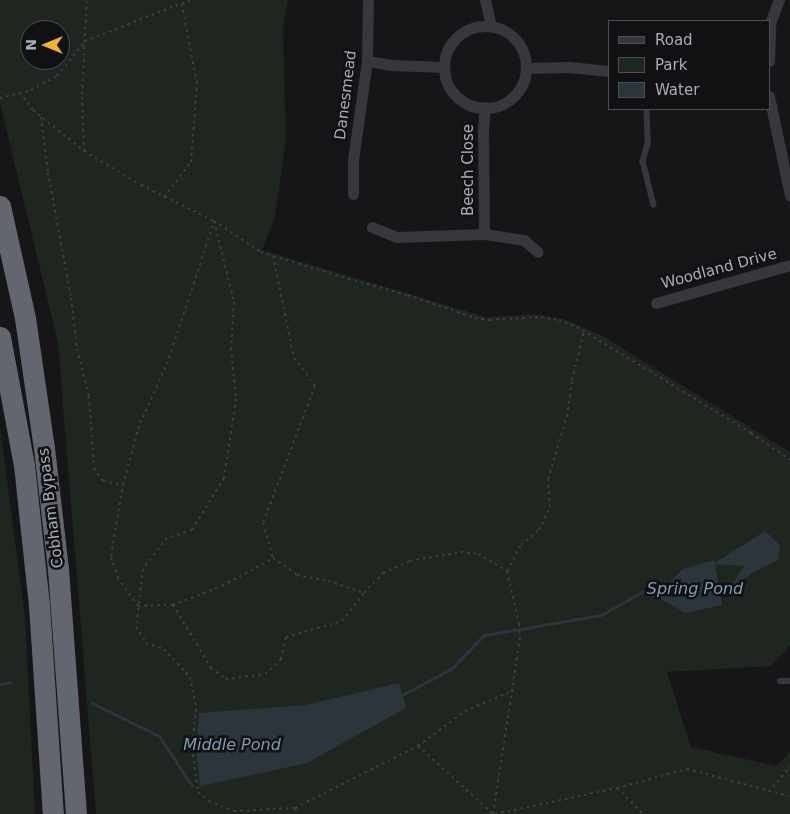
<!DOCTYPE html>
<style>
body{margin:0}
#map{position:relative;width:790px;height:814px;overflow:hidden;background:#161618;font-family:"DejaVu Sans",sans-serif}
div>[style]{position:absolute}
.green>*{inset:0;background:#1e261f}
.water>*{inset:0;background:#2c353c}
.stream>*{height:3px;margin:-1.5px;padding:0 1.5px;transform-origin:1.5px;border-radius:1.5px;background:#2c353c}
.path>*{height:2px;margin-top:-1px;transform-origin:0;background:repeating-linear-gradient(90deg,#3d3f44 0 2.5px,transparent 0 6.5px)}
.lane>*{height:5.5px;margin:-2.75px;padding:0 2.75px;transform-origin:2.75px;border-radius:2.75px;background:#37383d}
.street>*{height:11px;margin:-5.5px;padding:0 5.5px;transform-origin:5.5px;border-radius:5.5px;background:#37383d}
.street>.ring{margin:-5.5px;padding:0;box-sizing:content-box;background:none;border:11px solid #37383d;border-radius:50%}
.highway>*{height:21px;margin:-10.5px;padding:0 10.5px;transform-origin:10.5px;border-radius:10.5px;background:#63666e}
span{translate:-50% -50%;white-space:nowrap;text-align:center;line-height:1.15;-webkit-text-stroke:5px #111113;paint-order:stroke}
.street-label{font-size:15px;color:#a8adb8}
.water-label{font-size:16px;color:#7f9bb3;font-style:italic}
.legend{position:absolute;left:608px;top:20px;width:162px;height:90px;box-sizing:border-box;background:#111113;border:1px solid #4d4f55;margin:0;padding:6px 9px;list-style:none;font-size:15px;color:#a8adb8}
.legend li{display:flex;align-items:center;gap:10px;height:25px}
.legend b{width:25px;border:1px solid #4d4f55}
.north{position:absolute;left:20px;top:20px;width:50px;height:50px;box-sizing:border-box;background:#111113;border:1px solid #4d4f55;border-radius:50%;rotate:270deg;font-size:14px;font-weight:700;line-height:20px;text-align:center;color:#a8adb8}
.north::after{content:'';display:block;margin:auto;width:18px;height:22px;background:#f2b134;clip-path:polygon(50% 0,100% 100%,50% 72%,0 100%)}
</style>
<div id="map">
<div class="green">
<div style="clip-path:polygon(evenodd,0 0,288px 0,283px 26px,286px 140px,275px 217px,262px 250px,486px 317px,535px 314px,564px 319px,601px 335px,790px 452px,790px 646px,771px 666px,667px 672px,691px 747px,776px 766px,790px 752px,790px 814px,96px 814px,58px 343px,0 103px,0 0,30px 30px,60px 30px,60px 60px,30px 60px,30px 30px)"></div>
<div style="clip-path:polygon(0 426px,25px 617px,35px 814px,0 814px)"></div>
</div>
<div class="water">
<div style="clip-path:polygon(765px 531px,780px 545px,778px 560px,752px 573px,725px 596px,744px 566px,715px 564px,722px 605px,685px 613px,656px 596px,683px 569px,714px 560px,715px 563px)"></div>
<div style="clip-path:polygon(399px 683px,406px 708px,307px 763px,200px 786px,196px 748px,199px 713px,306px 705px)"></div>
</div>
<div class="stream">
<div style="left:0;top:684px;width:11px;rotate:-10deg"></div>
<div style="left:402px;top:695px;width:55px;rotate:-28deg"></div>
<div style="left:451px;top:669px;width:47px;rotate:-45.9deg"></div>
<div style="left:484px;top:635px;width:119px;rotate:-9.7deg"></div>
<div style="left:601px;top:615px;width:47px;rotate:-29.3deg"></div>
<div style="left:642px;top:592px;width:15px;rotate:16deg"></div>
<div style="left:92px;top:703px;width:75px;rotate:26.2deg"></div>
<div style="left:159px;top:736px;width:60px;rotate:56.6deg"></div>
</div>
<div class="path">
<div style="left:20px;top:92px;width:22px;rotate:54deg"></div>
<div style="left:33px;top:110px;width:65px;rotate:38.8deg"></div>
<div style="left:84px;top:151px;width:66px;rotate:30.8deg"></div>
<div style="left:141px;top:185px;width:81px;rotate:26.3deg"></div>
<div style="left:214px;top:221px;width:56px;rotate:33.4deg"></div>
<div style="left:261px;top:252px;width:85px;rotate:17.2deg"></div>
<div style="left:342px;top:277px;width:68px;rotate:15.3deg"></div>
<div style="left:408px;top:295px;width:71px;rotate:18.9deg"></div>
<div style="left:475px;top:318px;width:15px;rotate:8deg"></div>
<div style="left:490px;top:320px;width:51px;rotate:-3.4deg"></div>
<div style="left:541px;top:317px;width:18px;rotate:9deg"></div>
<div style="left:559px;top:320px;width:19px;rotate:21deg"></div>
<div style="left:577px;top:327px;width:204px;rotate:31.3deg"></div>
<div style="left:751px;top:433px;width:47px;rotate:34.7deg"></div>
<div style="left:0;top:98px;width:32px;rotate:-14deg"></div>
<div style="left:31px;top:90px;width:30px;rotate:-28deg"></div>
<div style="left:57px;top:76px;width:45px;rotate:-51.3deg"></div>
<div style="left:85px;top:41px;width:113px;rotate:-21.3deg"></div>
<div style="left:41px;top:117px;width:55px;rotate:82.7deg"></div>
<div style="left:48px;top:172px;width:128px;rotate:79.7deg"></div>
<div style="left:71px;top:298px;width:51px;rotate:83.3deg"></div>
<div style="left:77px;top:349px;width:49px;rotate:75.7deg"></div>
<div style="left:89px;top:396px;width:72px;rotate:86deg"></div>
<div style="left:94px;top:468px;width:16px;rotate:55deg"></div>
<div style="left:103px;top:481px;width:20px;rotate:11deg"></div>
<div style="left:84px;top:151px;width:57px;rotate:-92deg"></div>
<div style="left:82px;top:94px;width:94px;rotate:-87deg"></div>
<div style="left:164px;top:197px;width:44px;rotate:-52.4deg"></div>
<div style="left:191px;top:162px;width:79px;rotate:-85.7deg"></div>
<div style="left:197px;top:83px;width:79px;rotate:-100.9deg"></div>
<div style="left:182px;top:5px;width:5px;rotate:-68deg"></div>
<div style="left:214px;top:221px;width:83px;rotate:76.1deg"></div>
<div style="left:234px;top:302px;width:46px;rotate:93.7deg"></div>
<div style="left:231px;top:348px;width:51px;rotate:84.4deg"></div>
<div style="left:236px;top:399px;width:80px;rotate:98.6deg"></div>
<div style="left:224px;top:478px;width:61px;rotate:121.6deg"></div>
<div style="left:192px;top:530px;width:26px;rotate:162deg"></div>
<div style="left:167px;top:538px;width:39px;rotate:128deg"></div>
<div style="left:143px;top:569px;width:58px;rotate:96.9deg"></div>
<div style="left:136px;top:627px;width:19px;rotate:58deg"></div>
<div style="left:146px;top:643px;width:19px;rotate:18deg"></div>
<div style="left:164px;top:649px;width:38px;rotate:47deg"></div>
<div style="left:190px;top:677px;width:33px;rotate:79deg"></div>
<div style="left:196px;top:709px;width:39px;rotate:96deg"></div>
<div style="left:192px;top:748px;width:44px;rotate:82.2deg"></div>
<div style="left:198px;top:792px;width:14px;rotate:39deg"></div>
<div style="left:209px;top:801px;width:27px;rotate:22deg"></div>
<div style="left:234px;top:811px;width:61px;rotate:-2.8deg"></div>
<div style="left:295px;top:808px;width:7px;rotate:63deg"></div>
<div style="left:273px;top:256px;width:104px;rotate:78.4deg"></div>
<div style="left:294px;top:358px;width:35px;rotate:53deg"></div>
<div style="left:315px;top:386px;width:147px;rotate:110.8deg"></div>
<div style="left:263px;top:523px;width:36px;rotate:74deg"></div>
<div style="left:273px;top:558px;width:29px;rotate:35deg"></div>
<div style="left:297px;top:575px;width:32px;rotate:11deg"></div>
<div style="left:328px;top:581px;width:38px;rotate:18deg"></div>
<div style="left:364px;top:593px;width:28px;rotate:-46deg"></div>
<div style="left:383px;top:573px;width:30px;rotate:-24deg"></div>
<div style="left:410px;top:561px;width:52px;rotate:-10deg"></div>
<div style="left:461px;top:552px;width:17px;rotate:7deg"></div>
<div style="left:478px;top:554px;width:34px;rotate:30deg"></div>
<div style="left:507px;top:571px;width:54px;rotate:77.2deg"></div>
<div style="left:519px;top:624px;width:14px;rotate:86deg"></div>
<div style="left:520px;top:638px;width:178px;rotate:98.7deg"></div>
<div style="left:507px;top:571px;width:30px;rotate:-62deg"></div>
<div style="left:521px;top:545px;width:23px;rotate:-40deg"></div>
<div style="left:539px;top:530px;width:25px;rotate:-64deg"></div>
<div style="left:550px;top:507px;width:28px;rotate:-94deg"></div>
<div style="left:548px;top:479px;width:66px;rotate:-73.2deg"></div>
<div style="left:567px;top:416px;width:36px;rotate:-82deg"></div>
<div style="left:572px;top:380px;width:50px;rotate:-76.2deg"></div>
<div style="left:173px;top:605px;width:74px;rotate:58.9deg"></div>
<div style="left:211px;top:668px;width:19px;rotate:36deg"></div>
<div style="left:226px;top:679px;width:39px;rotate:-7deg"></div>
<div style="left:265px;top:674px;width:22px;rotate:-43deg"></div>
<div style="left:281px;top:659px;width:23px;rotate:-77deg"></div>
<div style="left:286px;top:637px;width:58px;rotate:-15.9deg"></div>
<div style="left:342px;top:621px;width:36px;rotate:-52deg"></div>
<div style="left:138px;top:606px;width:34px;rotate:-126deg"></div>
<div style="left:118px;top:578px;width:23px;rotate:-108deg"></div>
<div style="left:111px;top:556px;width:72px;rotate:-80.4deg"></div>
<div style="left:123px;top:485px;width:64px;rotate:-74.7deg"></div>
<div style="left:140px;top:423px;width:65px;rotate:-65.4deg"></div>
<div style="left:167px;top:364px;width:150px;rotate:-71.7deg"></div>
<div style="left:138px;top:606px;width:35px;rotate:-2deg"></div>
<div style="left:173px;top:605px;width:53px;rotate:-21.2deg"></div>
<div style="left:222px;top:586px;width:57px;rotate:-28.4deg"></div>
<div style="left:418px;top:746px;width:59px;rotate:-36.7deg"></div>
<div style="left:465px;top:711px;width:53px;rotate:-23.2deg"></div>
<div style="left:617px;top:788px;width:37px;rotate:45deg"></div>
<div style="left:769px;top:792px;width:33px;rotate:-50deg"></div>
<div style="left:295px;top:808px;width:138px;rotate:-26.8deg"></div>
<div style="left:418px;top:746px;width:101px;rotate:42.2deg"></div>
<div style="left:495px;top:814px;width:125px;rotate:-12deg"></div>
<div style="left:617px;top:788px;width:73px;rotate:-15.2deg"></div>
<div style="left:687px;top:769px;width:106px;rotate:14.7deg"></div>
</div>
<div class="lane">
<div style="left:647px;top:109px;width:35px;rotate:88deg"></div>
<div style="left:648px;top:144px;width:18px;rotate:106deg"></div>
<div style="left:643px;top:161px;width:45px;rotate:76deg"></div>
<div style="left:780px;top:681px;width:10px"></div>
</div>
<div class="street">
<div style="left:485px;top:0;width:27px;rotate:77deg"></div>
<div class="ring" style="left:444px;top:26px;width:71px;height:71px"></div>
<div style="left:367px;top:61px;width:24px;rotate:9deg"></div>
<div style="left:391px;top:65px;width:53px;rotate:2.2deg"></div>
<div style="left:769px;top:61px;width:38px;rotate:-88deg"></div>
<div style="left:770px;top:23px;width:25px;rotate:-69deg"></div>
<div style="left:526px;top:68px;width:43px;rotate:-1.3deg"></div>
<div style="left:569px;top:67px;width:40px;rotate:5.7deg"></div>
<div style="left:769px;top:96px;width:102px;rotate:78.1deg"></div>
<div style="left:353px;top:194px;width:34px;rotate:-90deg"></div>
<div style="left:353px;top:160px;width:100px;rotate:-82deg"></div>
<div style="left:367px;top:61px;width:61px;rotate:-89.1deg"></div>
<div style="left:372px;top:227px;width:27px;rotate:22deg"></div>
<div style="left:397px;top:237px;width:87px;rotate:-2deg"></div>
<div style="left:484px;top:234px;width:40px;rotate:8.5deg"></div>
<div style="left:524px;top:240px;width:18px;rotate:41deg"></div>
<div style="left:484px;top:234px;width:105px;rotate:-90.5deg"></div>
<div style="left:483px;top:129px;width:22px;rotate:-85deg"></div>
<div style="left:656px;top:303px;width:139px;rotate:-15.8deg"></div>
</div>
<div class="highway">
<div style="left:0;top:206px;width:115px;rotate:77.4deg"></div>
<div style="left:25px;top:318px;width:131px;rotate:81.7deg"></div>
<div style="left:44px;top:448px;width:122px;rotate:83.4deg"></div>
<div style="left:58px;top:569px;width:246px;rotate:85.8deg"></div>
<div style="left:0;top:337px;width:130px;rotate:79.4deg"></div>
<div style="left:24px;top:465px;width:141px;rotate:83.9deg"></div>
<div style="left:39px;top:605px;width:209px;rotate:86.2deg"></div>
</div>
<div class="street-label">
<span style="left:346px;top:95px;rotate:-83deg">Danesmead</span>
<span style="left:469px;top:170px;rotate:-90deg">Beech Close</span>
<span style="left:719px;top:269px;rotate:-15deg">Woodland Drive</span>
<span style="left:51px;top:508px;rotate:-97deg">Cobham Bypass</span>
</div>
<div class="water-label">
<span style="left:695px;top:589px">Spring Pond</span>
<span style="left:232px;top:745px">Middle Pond</span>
</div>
<ul class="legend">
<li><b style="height:6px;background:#37383d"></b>Road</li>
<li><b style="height:14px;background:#1e261f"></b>Park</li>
<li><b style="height:14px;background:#2c353c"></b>Water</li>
</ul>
<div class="north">N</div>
</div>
